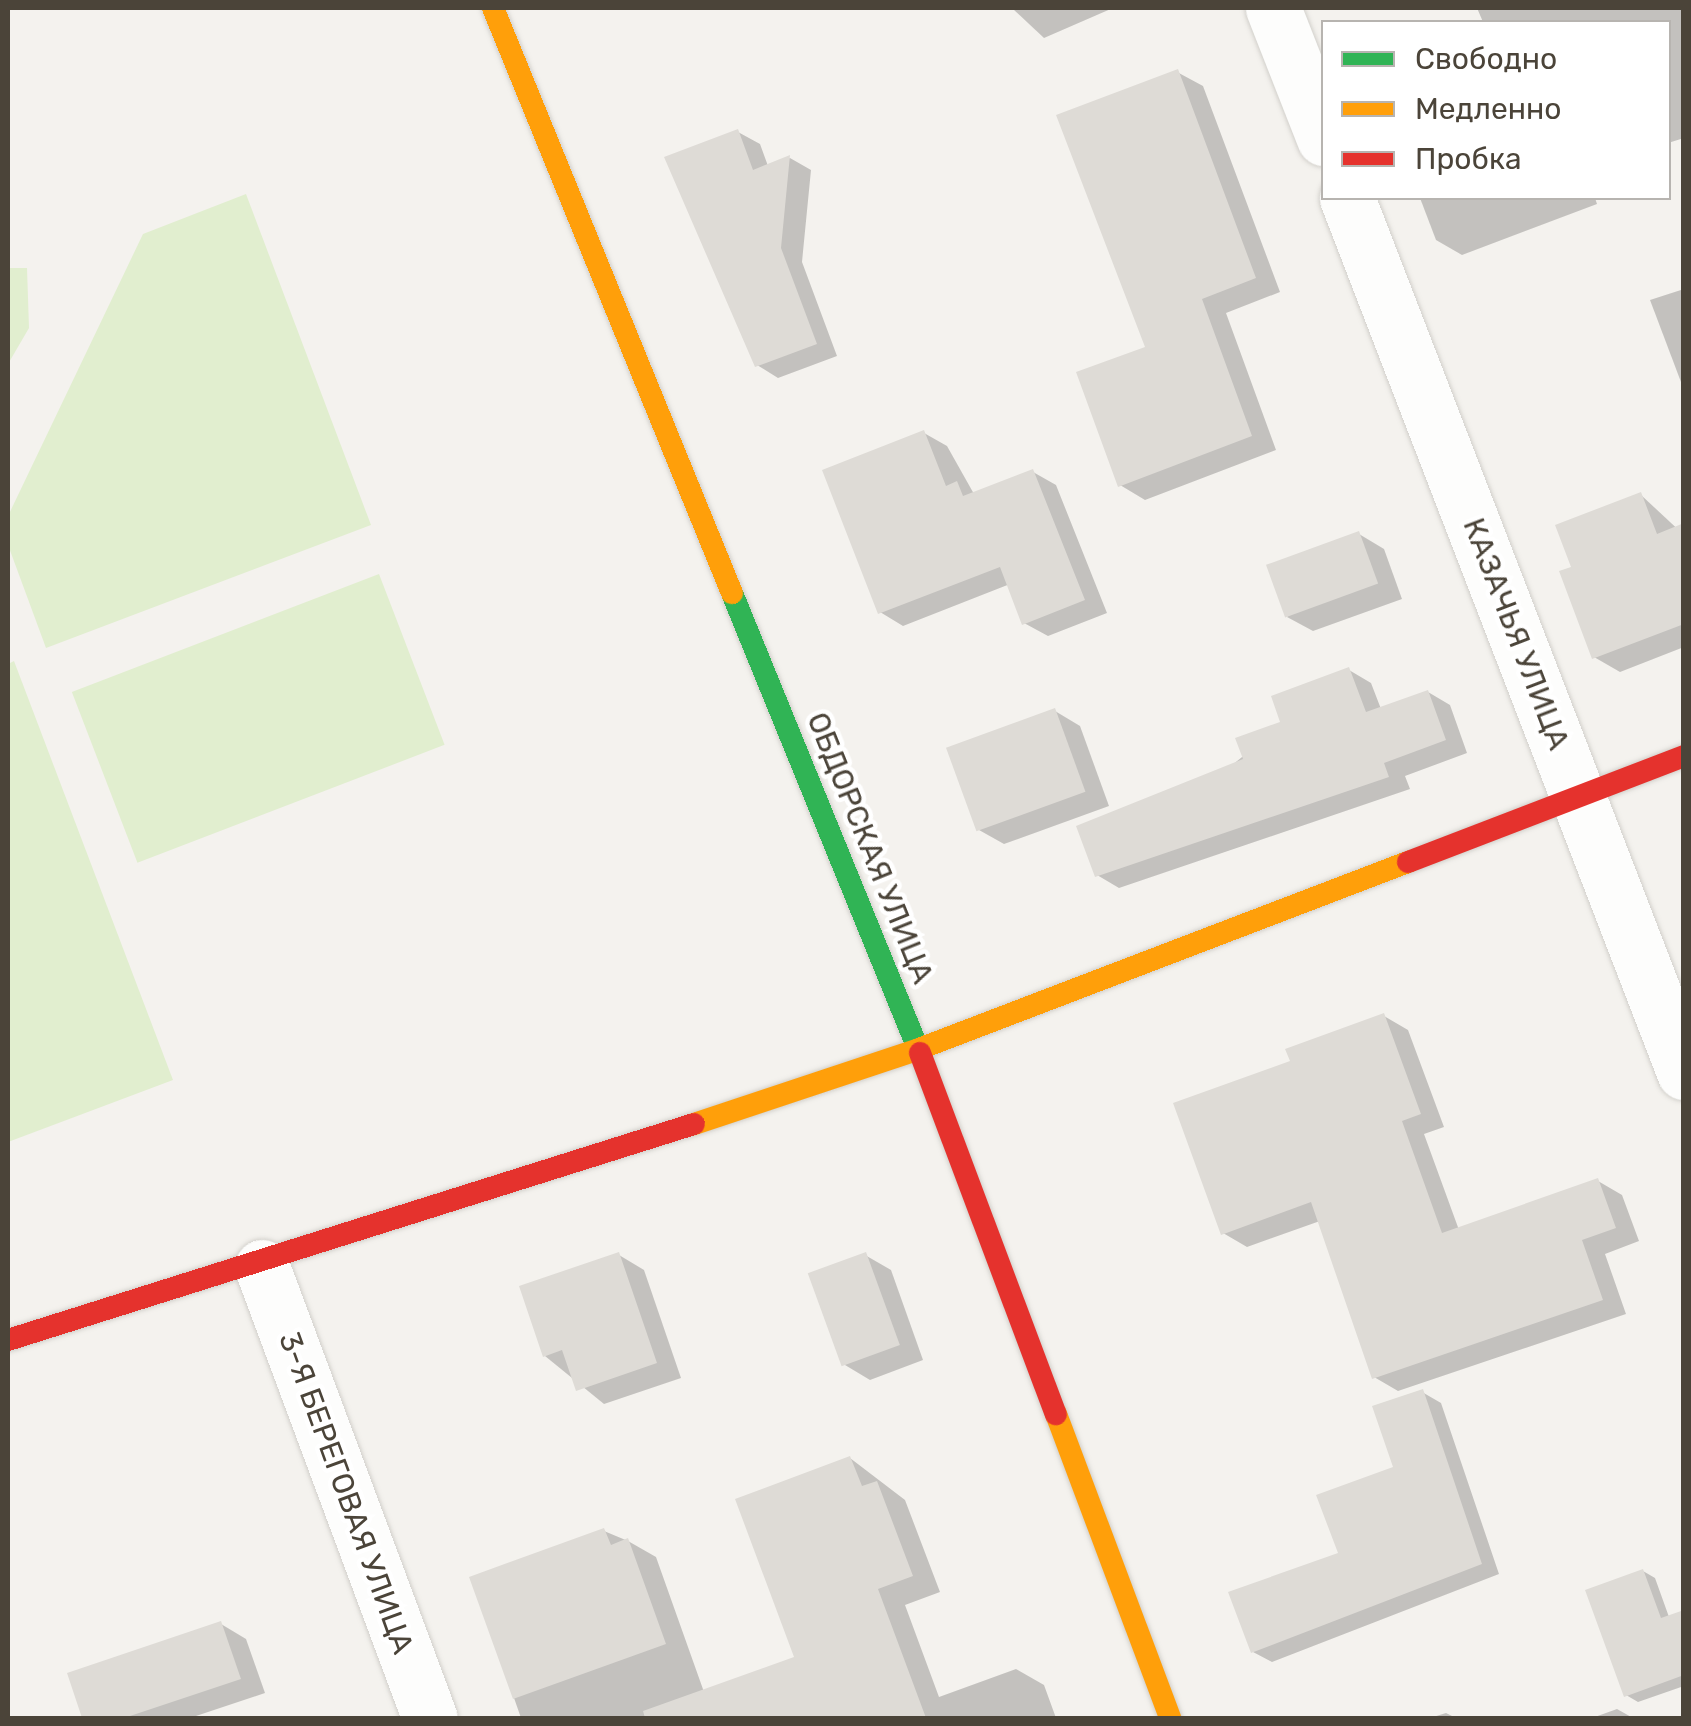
<!DOCTYPE html>
<meta charset="utf-8">
<style>
body{margin:0}
#map{position:relative;width:1691px;height:1726px;overflow:hidden;background:#f4f2ee;font-family:Rubik,sans-serif}
div>[style]{position:absolute}
.green>*{inset:0;background:#e1eecf;transform-origin:0 0}
.shadow>*{inset:0;background:#0003}
.building>*{inset:0;background:#dedbd6;transform-origin:0 0}
.roads{filter:drop-shadow(0 0 2px #d2d0cb) drop-shadow(0 0 2px #d2d0cb)}
.street>*{height:55px;margin:-27.5px;padding:0 27.5px;transform-origin:27.5px;border-radius:27.5px;background:#fdfdfc}
.fast>*{height:22px;margin:-11px;padding:0 11px;transform-origin:11px;border-radius:11px;background:#30b455}
.slow>*{height:22px;margin:-11px;padding:0 11px;transform-origin:11px;border-radius:11px;background:#ff9f0a}
.jam>*{height:22px;margin:-11px;padding:0 11px;transform-origin:11px;border-radius:11px;background:#e5322d}
span{translate:-50% -50%;white-space:nowrap;text-align:center;line-height:1.15;-webkit-text-stroke:9px #fff;paint-order:stroke}
.street-label{font-size:30px;color:#4b4439}
.frame{position:absolute;inset:0;border:10px solid #4b4439;pointer-events:none}
.legend{position:absolute;left:1321px;top:20px;width:350px;height:180px;box-sizing:border-box;background:#fff;border:2px solid #b7b4b0;margin:0;padding:12px 18px;list-style:none;font-size:30px;color:#4b4439}
.legend li{display:flex;align-items:center;gap:20px;height:50px}
.legend b{width:50px;border:2px solid #b7b4b0}
</style>
<div id="map">
<div class="green">
<div style="clip-path:polygon(246px 194px,371px 525px,46px 648px,8px 545px,8px 516px,143px 234px)"></div>
<div style="clip-path:polygon(8px 268px,27px 268px,29px 328px,8px 364px)"></div>
<div style="left:379px;top:574px;width:183px;height:329px;rotate:69deg"></div>
<div style="clip-path:polygon(14px 661px,173px 1080px,8px 1142px,8px 664px)"></div>
</div>
<div class="shadow">
<div style="clip-path:polygon(1012px 8px,1113px 8px,1044px 38px)"></div>
<div style="clip-path:polygon(1477px 8px,1684px 8px,1684px 138px,1668px 143px,1668px 22px,1483px 22px)"></div>
<div style="clip-path:polygon(1177px 72px,1203px 86px,1280px 292px,1226px 313px,1276px 450px,1145px 500px,1120px 485px,1148px 348px)"></div>
<div style="clip-path:polygon(738px 132px,760px 144px,768px 166px,790px 158px,811px 170px,802px 262px,837px 356px,778px 378px,757px 365px)"></div>
<div style="clip-path:polygon(1420px 198px,1595px 198px,1597px 204px,1462px 255px,1436px 240px)"></div>
<div style="clip-path:polygon(1684px 289px,1684px 390px,1650px 300px)"></div>
<div style="clip-path:polygon(924px 433px,947px 446px,974px 494px,1033px 472px,1056px 485px,1107px 613px,1048px 636px,1024px 623px,1010px 584px,903px 626px,880px 612px)"></div>
<div style="clip-path:polygon(1641px 495px,1684px 535px,1684px 647px,1620px 672px,1594px 657px,1574px 568px)"></div>
<div style="clip-path:polygon(1359px 534px,1384px 549px,1402px 599px,1313px 631px,1287px 617px)"></div>
<div style="clip-path:polygon(1349px 670px,1371px 683px,1381px 709px,1428px 692px,1450px 705px,1467px 753px,1405px 776px,1410px 789px,1119px 888px,1097px 875px)"></div>
<div style="clip-path:polygon(1055px 711px,1080px 726px,1109px 806px,1004px 844px,979px 830px)"></div>
<div style="clip-path:polygon(1384px 1016px,1408px 1030px,1444px 1127px,1424px 1134px,1459px 1230px,1598px 1181px,1622px 1195px,1639px 1241px,1605px 1254px,1626px 1314px,1398px 1391px,1374px 1377px,1320px 1221px,1247px 1247px,1223px 1233px,1293px 1063px)"></div>
<div style="clip-path:polygon(619px 1255px,644px 1270px,681px 1378px,604px 1404px,545px 1356px)"></div>
<div style="clip-path:polygon(865px 1255px,891px 1270px,923px 1360px,870px 1380px,845px 1365px)"></div>
<div style="clip-path:polygon(1422px 1392px,1441px 1403px,1499px 1574px,1272px 1662px,1253px 1652px,1341px 1554px,1397px 1469px)"></div>
<div style="clip-path:polygon(850px 1458px,905px 1500px,940px 1592px,905px 1605px,939px 1697px,1016px 1669px,1044px 1685px,1056px 1718px,521px 1718px,472px 1578px,604px 1531px,628px 1541px,656px 1557px,704px 1692px,797px 1658px)"></div>
<div style="clip-path:polygon(1643px 1571px,1655px 1578px,1669px 1617px,1684px 1612px,1684px 1686px,1638px 1702px,1626px 1695px)"></div>
<div style="clip-path:polygon(221px 1624px,246px 1639px,265px 1693px,190px 1718px,84px 1718px,70px 1675px)"></div>
<div style="clip-path:polygon(1617px 1709px,1633px 1718px,1592px 1718px)"></div>
<div style="clip-path:polygon(1446px 1713px,1456px 1718px,1430px 1718px)"></div>
</div>
<div class="building">
<div style="clip-path:polygon(1178px 69px,1256px 278px,1202px 299px,1252px 436px,1118px 487px,1076px 372px,1145px 347px,1056px 115px)"></div>
<div style="clip-path:polygon(738px 129px,753px 170px,790px 155px,781px 248px,817px 344px,755px 367px,664px 157px)"></div>
<div style="clip-path:polygon(924px 430px,946px 486px,957px 481px,963px 496px,1033px 469px,1085px 600px,1022px 625px,1000px 567px,878px 614px,822px 470px)"></div>
<div style="clip-path:polygon(1641px 492px,1657px 534px,1684px 523px,1684px 624px,1592px 659px,1559px 571px,1571px 567px,1555px 525px)"></div>
<div style="left:1359px;top:531px;width:56px;height:99px;rotate:70deg"></div>
<div style="clip-path:polygon(1349px 667px,1366px 712px,1428px 690px,1446px 740px,1384px 763px,1389px 777px,1095px 877px,1076px 826px,1243px 759px,1235px 738px,1280px 722px,1271px 696px)"></div>
<div style="left:1055px;top:708px;width:89px;height:116px;rotate:70deg"></div>
<div style="clip-path:polygon(1384px 1013px,1421px 1114px,1402px 1121px,1442px 1233px,1598px 1178px,1616px 1228px,1582px 1240px,1603px 1300px,1372px 1379px,1311px 1202px,1221px 1235px,1173px 1103px,1290px 1061px,1285px 1049px)"></div>
<div style="clip-path:polygon(619px 1252px,657px 1363px,576px 1391px,562px 1350px,543px 1357px,519px 1286px)"></div>
<div style="left:866px;top:1252px;width:99px;height:62px;rotate:70deg"></div>
<div style="clip-path:polygon(1423px 1389px,1482px 1564px,1251px 1653px,1228px 1592px,1338px 1553px,1316px 1495px,1393px 1467px,1372px 1406px)"></div>
<div style="clip-path:polygon(850px 1456px,862px 1486px,877px 1481px,913px 1576px,878px 1589px,926px 1718px,645px 1718px,643px 1711px,794px 1657px,735px 1499px)"></div>
<div style="clip-path:polygon(604px 1528px,611px 1545px,628px 1538px,666px 1644px,513px 1699px,469px 1577px)"></div>
<div style="clip-path:polygon(1643px 1569px,1661px 1618px,1684px 1610px,1684px 1675px,1624px 1697px,1585px 1590px)"></div>
<div style="clip-path:polygon(221px 1621px,241px 1679px,124px 1718px,82px 1718px,67px 1673px)"></div>
</div>
<div class="roads">
<div class="street">
<div style="left:1273px;top:8px;width:140px;rotate:68.6deg"></div>
<div style="left:1347px;top:198px;width:937px;rotate:68.91deg"></div>
<div style="left:262px;top:1267px;width:481px;rotate:69.6deg"></div>
</div>
<div class="fast">
<div style="left:732px;top:593px;width:497px;rotate:67.8deg"></div>
</div>
<div class="slow">
<div style="left:493px;top:8px;width:632px;rotate:67.78deg"></div>
<div style="left:694px;top:1124px;width:237px;rotate:-18.4deg"></div>
<div style="left:919px;top:1049px;width:524px;rotate:-20.93deg"></div>
<div style="left:1056px;top:1414px;width:325px;rotate:69.4deg"></div>
</div>
<div class="jam">
<div style="left:1408px;top:862px;width:296px;rotate:-21deg"></div>
<div style="left:920px;top:1053px;width:386px;rotate:69.4deg"></div>
<div style="left:8px;top:1340px;width:719px;rotate:-17.48deg"></div>
</div>
</div>
<div class="street-label">
<span style="left:1516px;top:634px;rotate:69deg">КАЗАЧЬЯ УЛИЦА</span>
<span style="left:870px;top:848px;rotate:68deg">ОБДОРСКАЯ УЛИЦА</span>
<span style="left:346px;top:1493px;rotate:70deg">3-Я БЕРЕГОВАЯ УЛИЦА</span>
</div>
<div class="frame"></div>
<ul class="legend">
<li><b style="height:12px;background:#30b455"></b>Свободно</li>
<li><b style="height:12px;background:#ff9f0a"></b>Медленно</li>
<li><b style="height:12px;background:#e5322d"></b>Пробка</li>
</ul>
</div>
